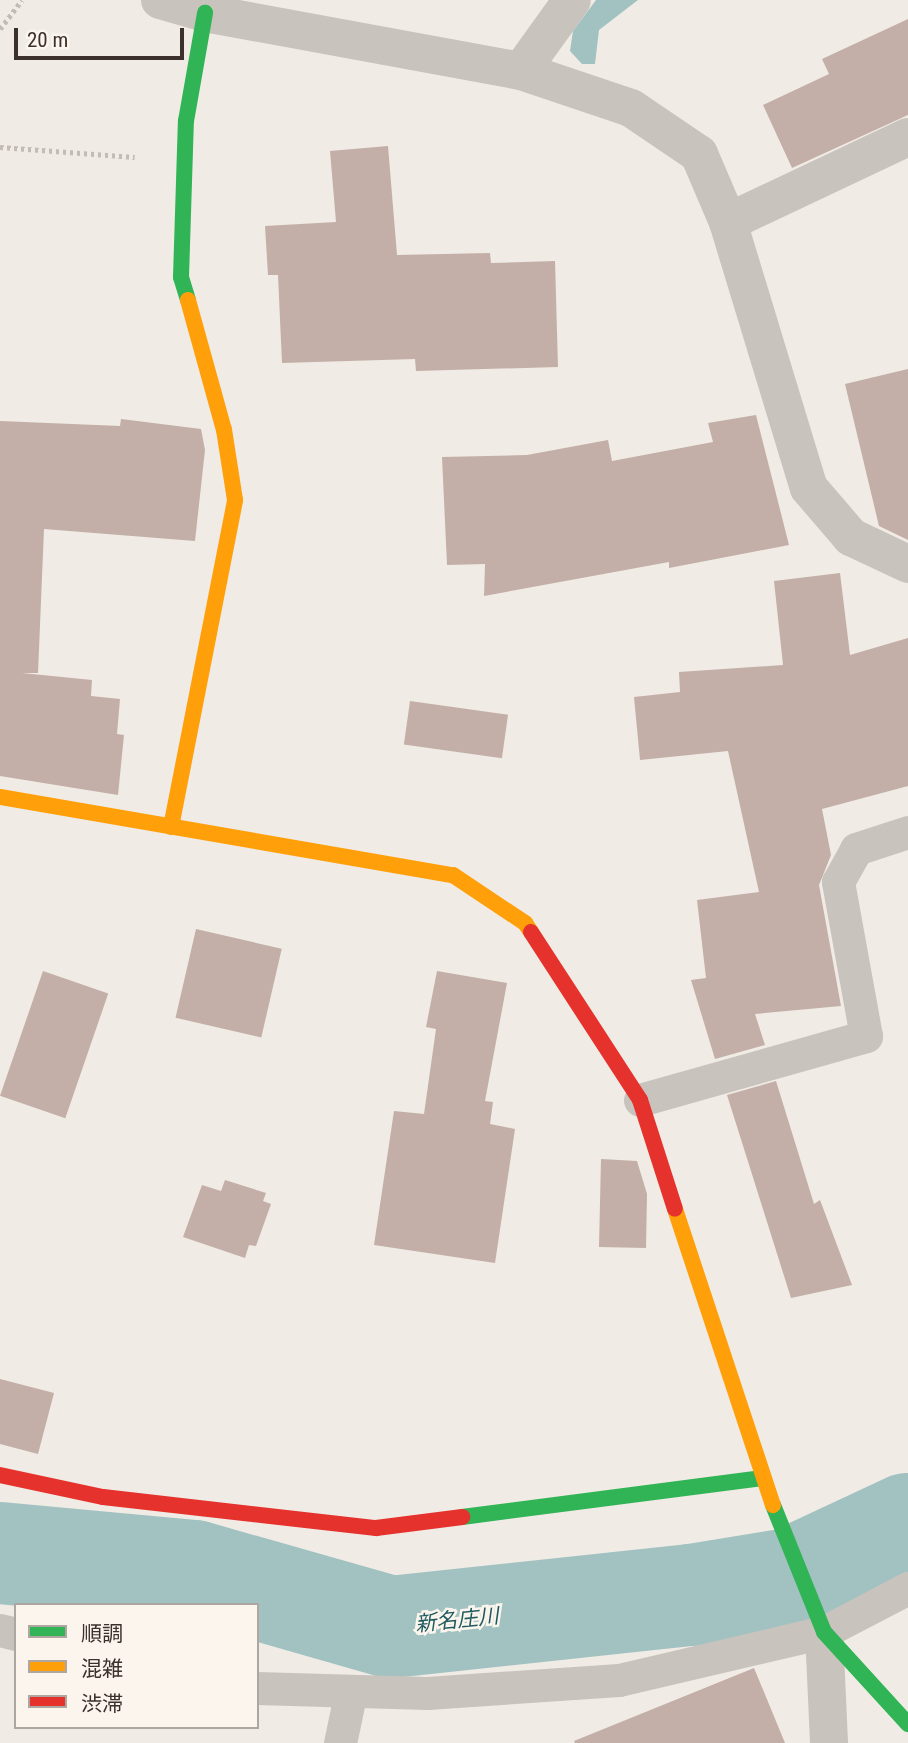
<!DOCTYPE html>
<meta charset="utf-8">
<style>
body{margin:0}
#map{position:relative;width:908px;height:1743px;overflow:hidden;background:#f0ebe5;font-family:"Roboto Condensed","Noto Sans JP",sans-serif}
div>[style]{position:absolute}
.water>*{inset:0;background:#a1c2c1}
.river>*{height:102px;margin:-51px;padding:0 51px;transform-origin:51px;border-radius:51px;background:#a1c2c1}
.building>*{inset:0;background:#c3afa7;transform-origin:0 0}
.path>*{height:4.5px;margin-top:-2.25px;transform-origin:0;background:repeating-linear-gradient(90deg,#c2bbb6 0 3.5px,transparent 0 7px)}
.lane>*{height:33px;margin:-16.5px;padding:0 16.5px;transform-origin:16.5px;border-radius:16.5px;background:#c9c3be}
.street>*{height:38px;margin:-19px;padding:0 19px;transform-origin:19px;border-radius:19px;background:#c9c3be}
.fast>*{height:16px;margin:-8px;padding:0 8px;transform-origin:8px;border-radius:8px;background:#30b455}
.slow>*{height:16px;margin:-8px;padding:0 8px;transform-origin:8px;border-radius:8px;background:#ff9f0a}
.jam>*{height:16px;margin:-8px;padding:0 8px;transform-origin:8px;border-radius:8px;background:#e5322d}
span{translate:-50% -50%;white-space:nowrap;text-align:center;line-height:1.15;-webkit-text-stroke:5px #fbf5ee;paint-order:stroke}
.water-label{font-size:21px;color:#1f5a5e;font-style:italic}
.legend{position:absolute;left:14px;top:1603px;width:245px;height:126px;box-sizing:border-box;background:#fbf5ee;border:2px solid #aea6a0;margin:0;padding:9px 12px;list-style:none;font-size:21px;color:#3b302b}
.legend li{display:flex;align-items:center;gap:14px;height:35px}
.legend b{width:35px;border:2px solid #aea6a0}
.scale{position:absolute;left:14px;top:28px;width:170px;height:32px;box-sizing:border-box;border:4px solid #3b302b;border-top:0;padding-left:9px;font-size:21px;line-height:24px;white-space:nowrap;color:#3b302b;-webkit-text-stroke:5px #fbf5ee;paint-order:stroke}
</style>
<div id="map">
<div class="water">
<div style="clip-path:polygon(596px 0,638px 0,599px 30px,595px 64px,582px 64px,570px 51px,573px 31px)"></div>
</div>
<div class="river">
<div style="left:0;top:1553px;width:195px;rotate:5.3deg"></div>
<div style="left:194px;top:1571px;width:205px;rotate:15.9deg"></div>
<div style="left:391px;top:1627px;width:302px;rotate:-6.1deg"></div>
<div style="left:691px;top:1595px;width:100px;rotate:-9.2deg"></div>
<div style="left:790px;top:1579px;width:130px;rotate:-25deg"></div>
</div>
<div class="building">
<div style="clip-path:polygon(908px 19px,908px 115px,792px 168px,763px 105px,829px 74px,822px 59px)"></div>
<div style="clip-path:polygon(388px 146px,397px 255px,490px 253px,491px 263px,555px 261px,558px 367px,416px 371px,415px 359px,282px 363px,278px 275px,268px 275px,265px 226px,336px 222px,330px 151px)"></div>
<div style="clip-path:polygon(908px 369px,908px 540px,879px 526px,845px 384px)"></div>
<div style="clip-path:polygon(756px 415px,789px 545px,669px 568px,669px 562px,484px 596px,485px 564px,447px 565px,442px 457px,527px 455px,608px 440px,612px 461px,713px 442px,708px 423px)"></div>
<div style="clip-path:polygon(121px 419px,201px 429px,205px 450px,195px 541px,44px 529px,38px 673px,22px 673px,92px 680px,91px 696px,120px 699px,117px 734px,124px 735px,118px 795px,0 776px,0 421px,120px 426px)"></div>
<div style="clip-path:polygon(840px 573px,850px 655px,908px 638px,908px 786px,822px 809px,831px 855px,819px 885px,841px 1006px,755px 1014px,765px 1045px,715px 1059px,691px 980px,706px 978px,697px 900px,759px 892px,728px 751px,640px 760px,634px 697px,680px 692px,679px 672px,783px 665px,774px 581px)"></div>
<div style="left:410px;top:701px;width:99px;height:44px;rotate:8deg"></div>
<div style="left:196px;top:929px;width:88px;height:91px;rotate:13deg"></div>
<div style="left:43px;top:971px;width:69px;height:132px;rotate:19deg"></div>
<div style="clip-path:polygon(437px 971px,507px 983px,485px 1101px,493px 1102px,490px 1124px,515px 1129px,495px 1263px,374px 1245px,394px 1111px,424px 1114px,436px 1029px,426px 1027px)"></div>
<div style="clip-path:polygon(776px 1081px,814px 1204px,820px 1200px,852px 1285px,791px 1298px,727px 1095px)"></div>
<div style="clip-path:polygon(601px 1159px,637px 1161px,647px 1194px,646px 1248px,599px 1247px)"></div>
<div style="clip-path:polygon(225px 1180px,266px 1193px,263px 1201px,271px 1204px,256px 1246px,249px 1245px,245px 1258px,183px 1237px,202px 1185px,221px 1191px)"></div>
<div style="clip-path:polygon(0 1379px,54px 1393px,38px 1454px,0 1444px)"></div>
<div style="clip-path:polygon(754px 1668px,785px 1743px,575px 1743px,574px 1741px)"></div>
</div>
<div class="path">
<div style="left:0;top:29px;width:36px;rotate:-53deg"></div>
<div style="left:0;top:147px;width:135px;rotate:4.2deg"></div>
</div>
<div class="lane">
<div style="left:640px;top:1100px;width:235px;rotate:-15.8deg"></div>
<div style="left:866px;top:1036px;width:157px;rotate:-100.3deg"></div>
<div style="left:838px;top:882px;width:38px;rotate:-61deg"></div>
<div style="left:856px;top:849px;width:55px;rotate:-18.1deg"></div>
<div style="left:0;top:1630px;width:16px;rotate:14deg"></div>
<div style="left:257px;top:1688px;width:170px;rotate:1.7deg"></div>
<div style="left:427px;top:1693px;width:192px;rotate:-3.9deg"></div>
<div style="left:619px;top:1680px;width:211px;rotate:-13.2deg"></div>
<div style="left:824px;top:1632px;width:95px;rotate:-27.6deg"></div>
<div style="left:340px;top:1743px;width:53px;rotate:-78.1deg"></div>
</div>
<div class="street">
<div style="left:160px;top:0;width:47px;rotate:16.1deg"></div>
<div style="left:205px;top:13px;width:321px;rotate:10.4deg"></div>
<div style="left:521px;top:71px;width:87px;rotate:-54.3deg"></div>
<div style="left:521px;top:71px;width:116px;rotate:18.6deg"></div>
<div style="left:631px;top:108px;width:82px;rotate:34.1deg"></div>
<div style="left:699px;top:154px;width:74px;rotate:66.9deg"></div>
<div style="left:728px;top:222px;width:278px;rotate:73.1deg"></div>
<div style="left:809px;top:488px;width:65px;rotate:49.4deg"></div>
<div style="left:851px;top:537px;width:63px;rotate:25.3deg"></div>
<div style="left:728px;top:222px;width:199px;rotate:-25.3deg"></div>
<div style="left:824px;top:1632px;width:111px;rotate:87.4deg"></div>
</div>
<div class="fast">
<div style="left:188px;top:300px;width:24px;rotate:-107deg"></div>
<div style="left:181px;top:277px;width:156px;rotate:-88.2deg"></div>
<div style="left:186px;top:121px;width:110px;rotate:-80deg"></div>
<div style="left:773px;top:1505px;width:137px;rotate:68.1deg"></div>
<div style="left:824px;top:1632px;width:125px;rotate:47.6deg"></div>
<div style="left:462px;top:1517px;width:303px;rotate:-7.4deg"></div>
</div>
<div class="slow">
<div style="left:0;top:797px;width:460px;rotate:9.8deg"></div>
<div style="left:453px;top:875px;width:87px;rotate:33.7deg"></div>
<div style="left:525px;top:923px;width:11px;rotate:56deg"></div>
<div style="left:171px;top:827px;width:333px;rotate:-78.9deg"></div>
<div style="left:235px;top:500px;width:71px;rotate:-98.9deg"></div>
<div style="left:224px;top:430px;width:135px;rotate:-105.5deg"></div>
<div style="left:675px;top:1209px;width:312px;rotate:71.7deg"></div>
</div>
<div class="jam">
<div style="left:531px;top:932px;width:200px;rotate:57deg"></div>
<div style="left:640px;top:1100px;width:114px;rotate:72.2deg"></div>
<div style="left:0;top:1475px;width:105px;rotate:12.1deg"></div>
<div style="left:103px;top:1497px;width:275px;rotate:6.5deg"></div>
<div style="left:376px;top:1528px;width:87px;rotate:-7.3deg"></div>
</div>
<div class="water-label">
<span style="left:457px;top:1620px;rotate:-6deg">新名庄川</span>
</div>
<ul class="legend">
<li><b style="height:9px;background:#30b455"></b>順調</li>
<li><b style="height:9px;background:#ff9f0a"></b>混雑</li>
<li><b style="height:9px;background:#e5322d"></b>渋滞</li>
</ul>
<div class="scale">20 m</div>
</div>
